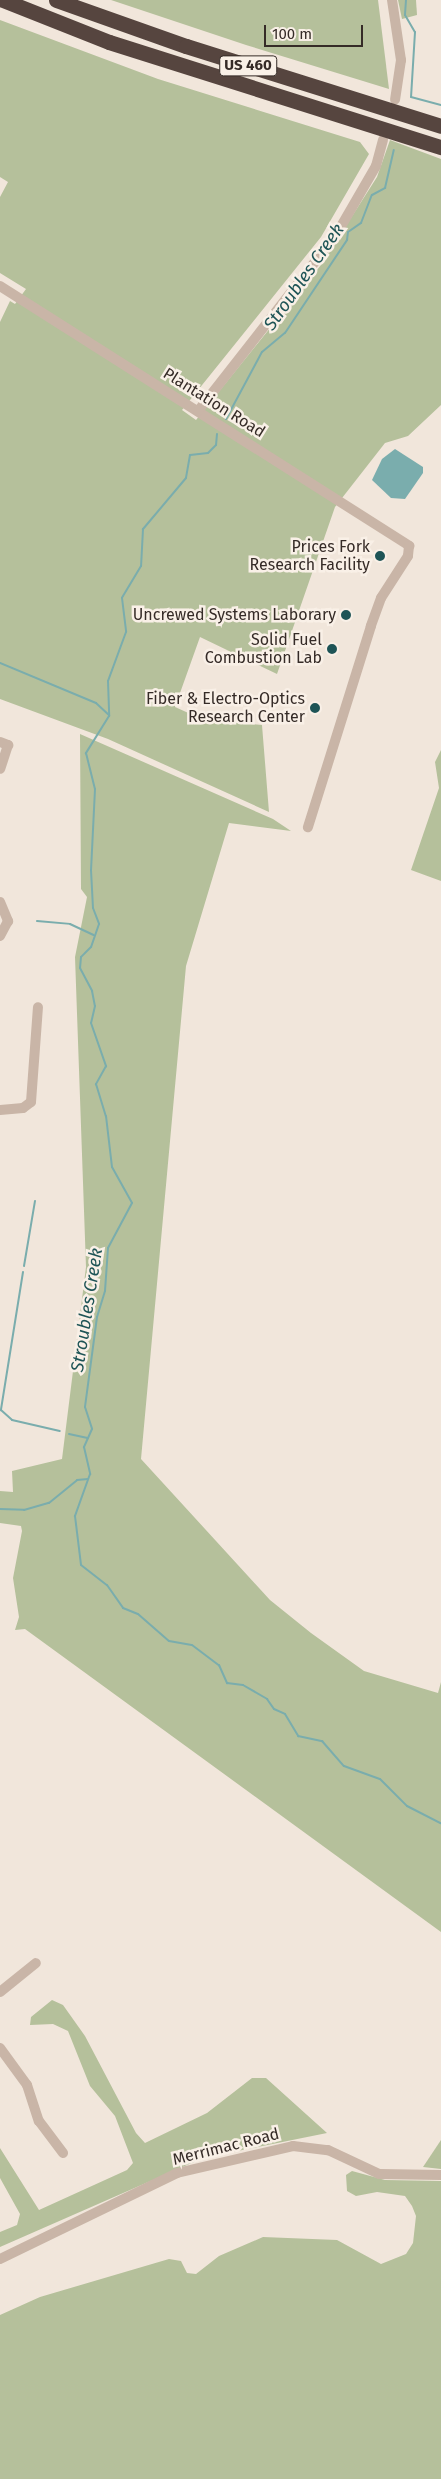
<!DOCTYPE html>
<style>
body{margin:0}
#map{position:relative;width:441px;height:2479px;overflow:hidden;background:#f1e6db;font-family:"Fira Sans",sans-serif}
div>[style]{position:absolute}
.green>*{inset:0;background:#b5c09b}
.water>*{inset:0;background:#7aadad}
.stream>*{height:2px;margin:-1px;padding:0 1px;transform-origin:1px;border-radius:1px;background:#7aadad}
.minor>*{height:10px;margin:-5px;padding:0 5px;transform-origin:5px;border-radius:5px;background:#c9b5a7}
.highway>*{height:15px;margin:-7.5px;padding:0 7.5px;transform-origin:7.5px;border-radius:7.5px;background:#56453f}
.dots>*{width:14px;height:14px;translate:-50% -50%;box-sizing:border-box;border:2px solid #f9f0e7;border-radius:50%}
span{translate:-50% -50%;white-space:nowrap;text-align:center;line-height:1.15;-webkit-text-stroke:5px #f9f0e7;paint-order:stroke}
.shield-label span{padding:1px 4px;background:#f9f0e7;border:1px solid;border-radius:4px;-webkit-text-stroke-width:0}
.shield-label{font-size:15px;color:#352b27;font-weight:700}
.street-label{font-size:16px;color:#352b27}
.poi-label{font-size:16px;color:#352b27}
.right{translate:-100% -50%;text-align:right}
.water-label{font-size:18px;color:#1e5456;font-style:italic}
.scale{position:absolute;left:264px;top:25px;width:99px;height:22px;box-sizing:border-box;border:2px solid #352b27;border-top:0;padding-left:6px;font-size:15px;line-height:18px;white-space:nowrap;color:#352b27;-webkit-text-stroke:4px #f9f0e7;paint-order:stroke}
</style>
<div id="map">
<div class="green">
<div style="clip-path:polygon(111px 0,378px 0,389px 89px,246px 45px)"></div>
<div style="clip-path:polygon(398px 0,416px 0,417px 15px,402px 19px)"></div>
<div style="clip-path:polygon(0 20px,158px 79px,360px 142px,369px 154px,321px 237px,182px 410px,196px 420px,321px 265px,377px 177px,390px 140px,441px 159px,441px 405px,408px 436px,385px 443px,335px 507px,277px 674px,200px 637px,175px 707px,204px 720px,262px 725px,269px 812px,108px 739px,0 699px,0 322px,10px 301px,15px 304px,26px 289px,0 273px,0 197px,8px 182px,0 177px)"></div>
<div style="clip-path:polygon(80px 734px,273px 819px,291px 831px,229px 823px,186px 966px,141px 1459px,270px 1600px,311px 1633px,364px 1671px,438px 1693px,441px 1682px,441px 1932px,25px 1629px,15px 1630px,19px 1617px,13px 1578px,22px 1531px,21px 1526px,0 1523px,0 1491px,13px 1492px,12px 1471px,62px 1459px,86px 1267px,75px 957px,87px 897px,81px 889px)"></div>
<div style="clip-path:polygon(441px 750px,441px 881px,411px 870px,439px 788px,435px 762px)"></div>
<div style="clip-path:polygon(52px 2000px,63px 2005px,85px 2036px,136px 2133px,145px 2143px,207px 2113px,252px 2078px,266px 2078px,327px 2133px,203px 2158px,0 2247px,0 2232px,17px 2225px,20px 2214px,0 2178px,0 2148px,39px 2210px,127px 2170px,133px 2163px,115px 2116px,90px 2086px,68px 2031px,53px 2024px,30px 2025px,31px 2017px)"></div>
<div style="clip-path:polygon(441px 2140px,441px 2169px,423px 2167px)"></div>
<div style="clip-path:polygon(352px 2171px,385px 2180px,441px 2181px,441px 2479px,0 2479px,0 2315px,40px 2297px,169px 2259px,181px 2261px,187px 2273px,196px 2274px,219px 2256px,263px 2237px,337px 2240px,381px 2264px,406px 2254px,413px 2243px,416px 2216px,412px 2206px,405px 2196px,377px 2192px,356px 2196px,347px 2191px,346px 2175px)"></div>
</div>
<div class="water">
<div style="clip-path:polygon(395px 449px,423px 467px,423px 473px,405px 499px,391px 498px,372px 480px,382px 459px)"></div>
</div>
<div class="stream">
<div style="left:406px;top:0;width:15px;rotate:94deg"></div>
<div style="left:405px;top:15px;width:20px;rotate:60deg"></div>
<div style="left:415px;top:32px;width:65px;rotate:93.5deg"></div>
<div style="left:411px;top:97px;width:31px;rotate:15deg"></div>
<div style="left:226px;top:419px;width:76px;rotate:-61.8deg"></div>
<div style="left:262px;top:352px;width:30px;rotate:-40deg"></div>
<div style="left:285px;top:333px;width:112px;rotate:-56.3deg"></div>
<div style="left:347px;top:240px;width:8px;rotate:-83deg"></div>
<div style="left:348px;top:232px;width:16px;rotate:-35deg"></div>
<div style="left:361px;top:223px;width:30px;rotate:-69deg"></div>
<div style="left:372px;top:195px;width:15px;rotate:-28deg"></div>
<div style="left:385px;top:188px;width:39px;rotate:-77deg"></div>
<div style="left:217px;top:434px;width:11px;rotate:95deg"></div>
<div style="left:216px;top:445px;width:11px;rotate:135deg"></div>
<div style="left:208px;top:453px;width:18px;rotate:174deg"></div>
<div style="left:190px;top:455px;width:23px;rotate:100deg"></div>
<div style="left:186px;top:478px;width:67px;rotate:130.1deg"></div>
<div style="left:143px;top:529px;width:37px;rotate:93deg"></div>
<div style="left:141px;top:566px;width:37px;rotate:121deg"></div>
<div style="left:122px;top:598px;width:34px;rotate:83deg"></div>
<div style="left:126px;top:632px;width:52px;rotate:110.2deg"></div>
<div style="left:108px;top:681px;width:35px;rotate:88deg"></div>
<div style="left:109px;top:716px;width:44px;rotate:121.9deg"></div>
<div style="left:86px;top:753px;width:37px;rotate:76deg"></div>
<div style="left:95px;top:789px;width:81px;rotate:92.8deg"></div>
<div style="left:91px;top:870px;width:38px;rotate:87deg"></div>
<div style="left:93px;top:908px;width:17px;rotate:69deg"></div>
<div style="left:99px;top:924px;width:24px;rotate:109deg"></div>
<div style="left:91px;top:947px;width:14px;rotate:135deg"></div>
<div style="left:81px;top:957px;width:11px;rotate:95deg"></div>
<div style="left:80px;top:968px;width:26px;rotate:62deg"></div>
<div style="left:92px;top:991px;width:15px;rotate:79deg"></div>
<div style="left:95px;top:1006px;width:17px;rotate:103deg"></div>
<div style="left:91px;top:1023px;width:46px;rotate:70.8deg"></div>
<div style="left:106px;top:1066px;width:21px;rotate:119deg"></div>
<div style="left:96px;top:1084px;width:34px;rotate:73deg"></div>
<div style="left:106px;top:1116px;width:51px;rotate:83.3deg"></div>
<div style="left:112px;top:1167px;width:41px;rotate:60.9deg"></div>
<div style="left:132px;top:1203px;width:51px;rotate:118.1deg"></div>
<div style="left:108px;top:1248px;width:43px;rotate:94deg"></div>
<div style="left:105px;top:1291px;width:27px;rotate:107deg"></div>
<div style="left:97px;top:1317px;width:91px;rotate:97.6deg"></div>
<div style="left:85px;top:1407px;width:23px;rotate:72deg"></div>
<div style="left:92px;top:1429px;width:20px;rotate:114deg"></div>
<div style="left:84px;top:1447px;width:28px;rotate:77deg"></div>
<div style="left:90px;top:1474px;width:45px;rotate:109.7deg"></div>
<div style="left:75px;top:1516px;width:49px;rotate:83deg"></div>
<div style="left:81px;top:1565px;width:33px;rotate:38deg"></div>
<div style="left:107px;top:1585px;width:28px;rotate:55deg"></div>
<div style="left:123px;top:1608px;width:16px;rotate:22deg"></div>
<div style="left:138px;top:1614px;width:41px;rotate:41.1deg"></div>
<div style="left:169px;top:1641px;width:23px;rotate:10deg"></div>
<div style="left:192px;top:1645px;width:34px;rotate:37deg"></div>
<div style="left:219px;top:1665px;width:20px;rotate:66deg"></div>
<div style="left:227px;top:1683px;width:16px;rotate:7deg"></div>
<div style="left:243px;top:1685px;width:28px;rotate:30deg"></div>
<div style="left:267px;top:1699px;width:12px;rotate:55deg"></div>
<div style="left:274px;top:1709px;width:12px;rotate:24deg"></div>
<div style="left:285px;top:1714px;width:26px;rotate:59deg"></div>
<div style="left:298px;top:1736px;width:25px;rotate:12deg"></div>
<div style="left:322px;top:1741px;width:33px;rotate:49deg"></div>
<div style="left:344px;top:1766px;width:38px;rotate:20deg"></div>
<div style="left:380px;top:1779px;width:38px;rotate:45deg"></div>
<div style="left:407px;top:1806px;width:38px;rotate:27deg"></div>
<div style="left:0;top:663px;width:104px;rotate:22.6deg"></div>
<div style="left:96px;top:703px;width:18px;rotate:43deg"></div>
<div style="left:37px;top:921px;width:33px;rotate:5deg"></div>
<div style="left:70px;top:924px;width:26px;rotate:25deg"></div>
<div style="left:24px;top:1266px;width:66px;rotate:-80.4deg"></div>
<div style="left:23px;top:1272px;width:140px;rotate:99.1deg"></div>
<div style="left:1px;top:1410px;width:15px;rotate:42deg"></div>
<div style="left:12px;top:1420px;width:49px;rotate:12.9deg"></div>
<div style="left:69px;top:1434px;width:19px;rotate:12deg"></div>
<div style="left:0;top:1509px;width:24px;rotate:2deg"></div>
<div style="left:24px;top:1510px;width:26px;rotate:-16deg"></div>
<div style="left:49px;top:1503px;width:36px;rotate:-39deg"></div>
<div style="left:77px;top:1480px;width:11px;rotate:-5deg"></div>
</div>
<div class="minor">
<div style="left:392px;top:0;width:61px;rotate:81.5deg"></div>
<div style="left:401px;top:60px;width:40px;rotate:98.5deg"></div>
<div style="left:0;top:286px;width:485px;rotate:32.4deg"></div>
<div style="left:409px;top:546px;width:10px;rotate:96deg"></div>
<div style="left:408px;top:556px;width:50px;rotate:122.7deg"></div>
<div style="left:381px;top:598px;width:30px;rotate:110deg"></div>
<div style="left:371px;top:626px;width:211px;rotate:107.4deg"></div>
<div style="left:198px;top:411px;width:224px;rotate:-51.9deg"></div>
<div style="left:336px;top:235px;width:80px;rotate:-59.9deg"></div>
<div style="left:376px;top:166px;width:27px;rotate:-75deg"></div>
<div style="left:0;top:742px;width:9px;rotate:21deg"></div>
<div style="left:8px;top:745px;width:25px;rotate:108deg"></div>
<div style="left:0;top:902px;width:21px;rotate:67deg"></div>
<div style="left:8px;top:921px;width:17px;rotate:118deg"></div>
<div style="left:0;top:1110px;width:23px;rotate:-5deg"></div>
<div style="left:23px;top:1108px;width:10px;rotate:-37deg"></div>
<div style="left:31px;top:1102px;width:95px;rotate:-85.8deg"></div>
<div style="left:0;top:1992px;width:46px;rotate:-38.9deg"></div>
<div style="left:0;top:2048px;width:46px;rotate:53.9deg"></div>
<div style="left:27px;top:2085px;width:38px;rotate:72deg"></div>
<div style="left:39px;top:2121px;width:40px;rotate:53deg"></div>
<div style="left:0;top:2259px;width:197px;rotate:-25.9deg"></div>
<div style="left:177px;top:2173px;width:119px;rotate:-13.1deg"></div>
<div style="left:293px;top:2146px;width:35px;rotate:7deg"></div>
<div style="left:328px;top:2150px;width:56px;rotate:25.2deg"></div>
<div style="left:379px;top:2174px;width:62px;rotate:0.9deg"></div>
</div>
<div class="highway">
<div style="left:3px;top:0;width:114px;rotate:21.6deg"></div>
<div style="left:109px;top:42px;width:348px;rotate:17.6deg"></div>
<div style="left:56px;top:0;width:138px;rotate:19.5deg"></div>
<div style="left:186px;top:46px;width:267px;rotate:17.4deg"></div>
</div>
<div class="dots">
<div style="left:380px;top:556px;background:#1e5456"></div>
<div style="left:346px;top:615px;background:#1e5456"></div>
<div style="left:332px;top:649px;background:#1e5456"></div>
<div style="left:315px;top:708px;background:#1e5456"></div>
</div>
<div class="shield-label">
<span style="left:248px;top:66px">US 460</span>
</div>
<div class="street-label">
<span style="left:214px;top:403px;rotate:32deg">Plantation Road</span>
<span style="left:226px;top:2147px;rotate:-14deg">Merrimac Road</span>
</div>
<div class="poi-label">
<span class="right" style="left:370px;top:556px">Prices Fork<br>Research Facility</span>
<span class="right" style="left:336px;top:615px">Uncrewed Systems Laborary</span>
<span class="right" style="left:322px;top:649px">Solid Fuel<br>Combustion Lab</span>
<span class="right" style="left:305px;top:708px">Fiber &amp; Electro-Optics<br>Research Center</span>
</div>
<div class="water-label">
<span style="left:304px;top:277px;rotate:-55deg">Stroubles Creek</span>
<span style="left:87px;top:1310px;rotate:-81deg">Stroubles Creek</span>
</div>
<div class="scale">100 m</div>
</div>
